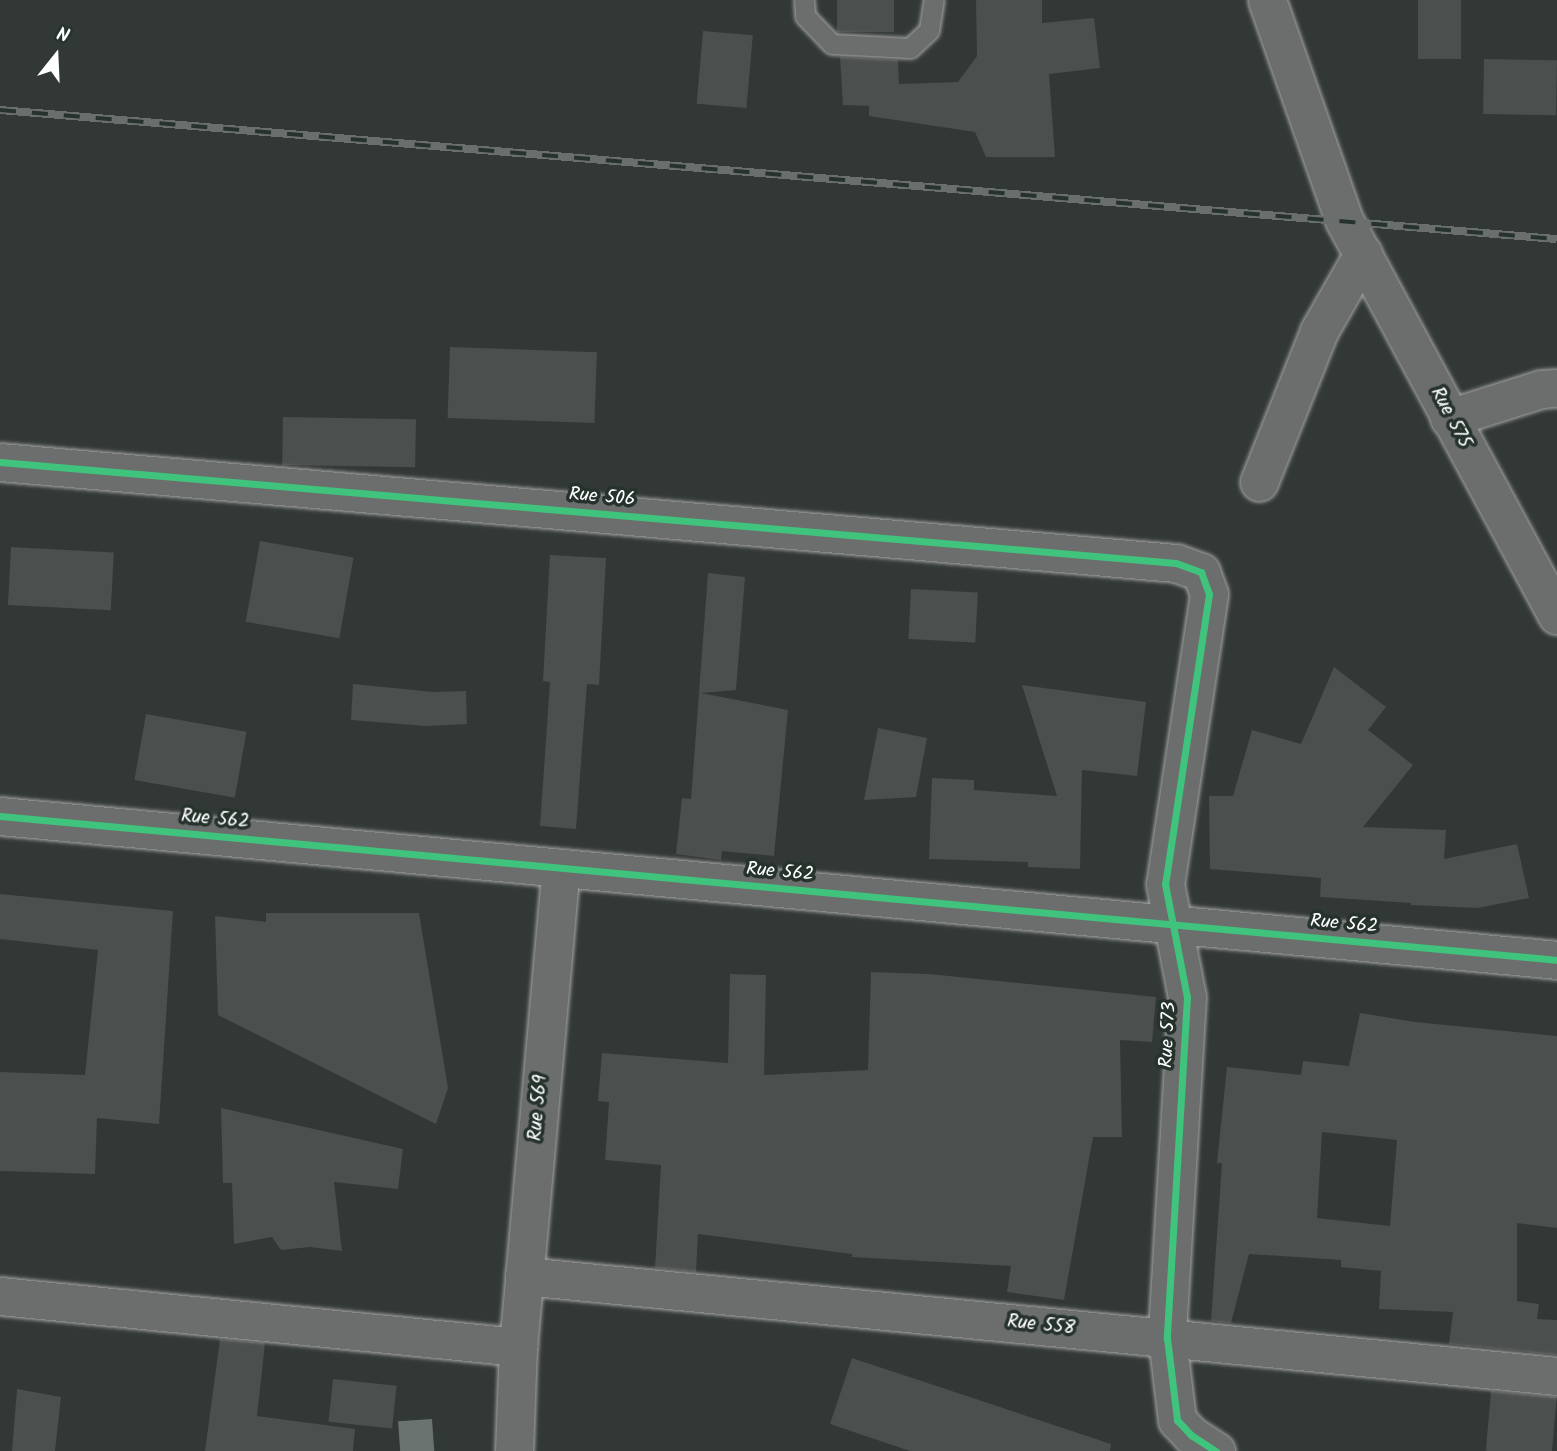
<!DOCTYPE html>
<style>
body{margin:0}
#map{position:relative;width:1557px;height:1451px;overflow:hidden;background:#323835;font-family:Kalam,sans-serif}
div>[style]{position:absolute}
.water>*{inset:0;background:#6a736f;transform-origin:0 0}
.building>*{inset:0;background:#4b4f4d;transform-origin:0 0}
.roads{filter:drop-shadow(0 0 2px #a3a5a4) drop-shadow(0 0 2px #a3a5a4)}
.lane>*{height:19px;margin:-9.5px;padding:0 9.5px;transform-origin:9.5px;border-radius:9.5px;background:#6b6e6d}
.street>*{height:37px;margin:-18.5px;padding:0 18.5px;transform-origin:18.5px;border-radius:18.5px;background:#6b6e6d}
.rail>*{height:8px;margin-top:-4px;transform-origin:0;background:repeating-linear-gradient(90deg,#26332d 0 16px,#6a6e6c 0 32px);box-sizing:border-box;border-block:2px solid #6a6e6c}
.cycleway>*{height:7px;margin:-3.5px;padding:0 3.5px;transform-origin:3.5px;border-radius:3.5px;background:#40c37c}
span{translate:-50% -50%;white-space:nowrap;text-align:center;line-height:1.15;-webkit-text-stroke:7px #26332d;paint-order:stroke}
.street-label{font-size:19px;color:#fff}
.north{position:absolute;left:21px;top:21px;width:70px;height:70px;-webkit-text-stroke:5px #26332d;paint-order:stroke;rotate:18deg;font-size:19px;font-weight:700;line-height:28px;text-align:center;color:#fff}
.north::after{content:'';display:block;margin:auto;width:24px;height:32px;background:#fff;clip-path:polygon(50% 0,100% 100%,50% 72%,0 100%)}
</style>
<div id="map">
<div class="water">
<div style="left:432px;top:1419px;width:32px;height:34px;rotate:86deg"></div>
</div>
<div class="building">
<div style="left:837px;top:0;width:57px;height:32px"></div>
<div style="clip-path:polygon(976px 0,1042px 0,1042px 23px,1094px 18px,1100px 68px,1049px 74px,1055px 157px,986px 157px,975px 132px,869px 116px,869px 106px,843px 105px,840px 57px,898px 60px,899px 84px,958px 82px,977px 56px)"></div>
<div style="left:1418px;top:0;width:43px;height:59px"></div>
<div style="left:703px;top:31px;width:50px;height:73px;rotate:5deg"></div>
<div style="left:1484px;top:59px;width:73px;height:55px;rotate:1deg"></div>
<div style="left:450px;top:347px;width:147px;height:71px;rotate:2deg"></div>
<div style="left:283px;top:417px;width:133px;height:48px;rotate:1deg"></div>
<div style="left:260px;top:541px;width:95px;height:82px;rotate:10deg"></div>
<div style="left:11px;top:547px;width:103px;height:58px;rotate:3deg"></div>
<div style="clip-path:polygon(550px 555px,606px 558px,599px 685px,587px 684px,576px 829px,540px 826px,550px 682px,543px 681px)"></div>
<div style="clip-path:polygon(708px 573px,745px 577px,736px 690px,701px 693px,788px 710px,774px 856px,722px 851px,721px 860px,676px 854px,682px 798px,691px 799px)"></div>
<div style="left:911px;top:589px;width:67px;height:50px;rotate:3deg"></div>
<div style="clip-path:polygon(1334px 667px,1386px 707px,1368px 730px,1413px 765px,1363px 827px,1446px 830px,1444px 859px,1517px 844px,1529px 898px,1478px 908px,1411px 905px,1411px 903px,1320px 897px,1321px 878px,1210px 869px,1209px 796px,1233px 796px,1252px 730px,1301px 744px)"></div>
<div style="clip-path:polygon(353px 684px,434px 692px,466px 691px,467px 724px,425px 726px,351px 720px)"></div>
<div style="clip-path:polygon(1022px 685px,1146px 702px,1137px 776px,1082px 770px,1080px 869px,1028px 867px,1028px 862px,929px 859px,932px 778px,974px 780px,974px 790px,1057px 796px)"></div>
<div style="left:146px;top:714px;width:102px;height:67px;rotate:10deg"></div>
<div style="clip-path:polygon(878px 728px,927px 738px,916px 797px,864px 800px)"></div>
<div style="clip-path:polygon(0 894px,173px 911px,159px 1124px,97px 1118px,95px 1174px,0 1171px,0 1072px,85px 1075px,98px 950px,0 939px)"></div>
<div style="clip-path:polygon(266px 913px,419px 913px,448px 1088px,436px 1124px,218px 1015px,215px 916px,266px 922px)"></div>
<div style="clip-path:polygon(871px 972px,929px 974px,1156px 997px,1152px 1042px,1120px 1040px,1122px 1137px,1093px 1137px,1064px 1300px,1007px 1292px,1011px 1266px,852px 1257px,852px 1254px,698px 1234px,696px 1272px,655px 1268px,661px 1165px,605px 1160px,609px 1102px,598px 1101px,602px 1053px,728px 1063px,730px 974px,766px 975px,764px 1075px,868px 1070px)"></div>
<div style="clip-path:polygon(evenodd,1360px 1013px,1415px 1022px,1557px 1036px,1557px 1228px,1517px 1223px,1517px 1301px,1539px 1304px,1537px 1319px,1557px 1320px,1557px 1355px,1449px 1344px,1453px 1312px,1379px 1309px,1381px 1271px,1341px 1267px,1341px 1260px,1249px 1254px,1231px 1323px,1211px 1321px,1222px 1163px,1217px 1163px,1227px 1067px,1301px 1075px,1303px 1061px,1349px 1066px,1360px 1013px,1322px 1132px,1397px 1140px,1390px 1226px,1317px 1218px,1322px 1132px)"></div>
<div style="clip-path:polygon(221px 1108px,403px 1149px,398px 1189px,334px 1182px,342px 1251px,310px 1247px,281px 1250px,272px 1237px,234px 1244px,232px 1183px,223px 1183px)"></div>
<div style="clip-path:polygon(220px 1339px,265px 1343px,257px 1416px,355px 1429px,353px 1451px,205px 1451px)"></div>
<div style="clip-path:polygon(852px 1358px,1111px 1444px,1110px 1451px,910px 1451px,830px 1424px)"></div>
<div style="left:333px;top:1379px;width:64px;height:43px;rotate:6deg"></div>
<div style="clip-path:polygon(17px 1389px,61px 1397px,55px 1451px,12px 1451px)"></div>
<div style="left:1491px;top:1391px;width:66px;height:60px;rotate:5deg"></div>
</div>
<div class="roads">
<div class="lane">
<div style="left:804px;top:0;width:16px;rotate:86deg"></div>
<div style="left:805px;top:16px;width:39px;rotate:46deg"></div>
<div style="left:832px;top:44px;width:78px;rotate:2.9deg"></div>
<div style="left:910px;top:48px;width:26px;rotate:-43deg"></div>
<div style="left:929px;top:30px;width:30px;rotate:-81deg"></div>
</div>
<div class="street">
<div style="left:1267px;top:0;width:233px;rotate:70.7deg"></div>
<div style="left:1344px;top:220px;width:449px;rotate:61.7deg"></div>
<div style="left:1449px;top:418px;width:96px;rotate:-17.5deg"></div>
<div style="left:1541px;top:389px;width:16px;rotate:-4deg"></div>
<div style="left:0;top:462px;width:1180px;rotate:4.91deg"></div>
<div style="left:1176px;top:563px;width:27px;rotate:20deg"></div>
<div style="left:1201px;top:572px;width:23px;rotate:70deg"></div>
<div style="left:1209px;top:594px;width:293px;rotate:98.6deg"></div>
<div style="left:1165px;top:884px;width:115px;rotate:79deg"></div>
<div style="left:1187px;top:997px;width:342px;rotate:93.4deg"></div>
<div style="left:1167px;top:1338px;width:83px;rotate:83deg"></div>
<div style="left:1177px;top:1420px;width:21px;rotate:47deg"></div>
<div style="left:1191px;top:1435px;width:30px;rotate:33deg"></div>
<div style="left:1259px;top:482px;width:162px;rotate:-68.3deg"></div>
<div style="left:1319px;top:331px;width:89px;rotate:-60.3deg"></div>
<div style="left:0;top:816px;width:1564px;rotate:5.28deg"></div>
<div style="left:524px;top:1276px;width:1038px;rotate:5.53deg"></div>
<div style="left:0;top:1296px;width:521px;rotate:5.62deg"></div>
<div style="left:518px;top:1347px;width:104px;rotate:92.2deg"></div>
<div style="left:518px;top:1347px;width:480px;rotate:-84.9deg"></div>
</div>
</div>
<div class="rail">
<div style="left:0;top:110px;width:1562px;rotate:4.74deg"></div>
</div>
<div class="cycleway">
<div style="left:0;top:462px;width:1180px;rotate:4.91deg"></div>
<div style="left:1176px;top:563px;width:27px;rotate:20deg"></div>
<div style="left:1201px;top:572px;width:23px;rotate:70deg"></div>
<div style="left:1209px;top:594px;width:293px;rotate:98.6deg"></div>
<div style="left:1165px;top:884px;width:115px;rotate:79deg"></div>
<div style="left:1187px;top:997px;width:342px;rotate:93.4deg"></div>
<div style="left:1167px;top:1338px;width:83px;rotate:83deg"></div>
<div style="left:1177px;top:1420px;width:21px;rotate:47deg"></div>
<div style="left:1191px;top:1435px;width:30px;rotate:33deg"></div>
<div style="left:0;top:816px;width:1564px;rotate:5.28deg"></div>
</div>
<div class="street-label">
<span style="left:1450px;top:418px;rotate:62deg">Rue 575</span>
<span style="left:602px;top:498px;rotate:5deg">Rue 506</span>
<span style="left:215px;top:820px;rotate:5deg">Rue 562</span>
<span style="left:780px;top:873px;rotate:5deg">Rue 562</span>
<span style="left:1344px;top:925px;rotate:5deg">Rue 562</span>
<span style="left:1169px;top:1035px;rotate:-87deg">Rue 573</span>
<span style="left:539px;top:1108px;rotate:-85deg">Rue 569</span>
<span style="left:1041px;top:1326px;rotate:6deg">Rue 558</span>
</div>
<div class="north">N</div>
</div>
